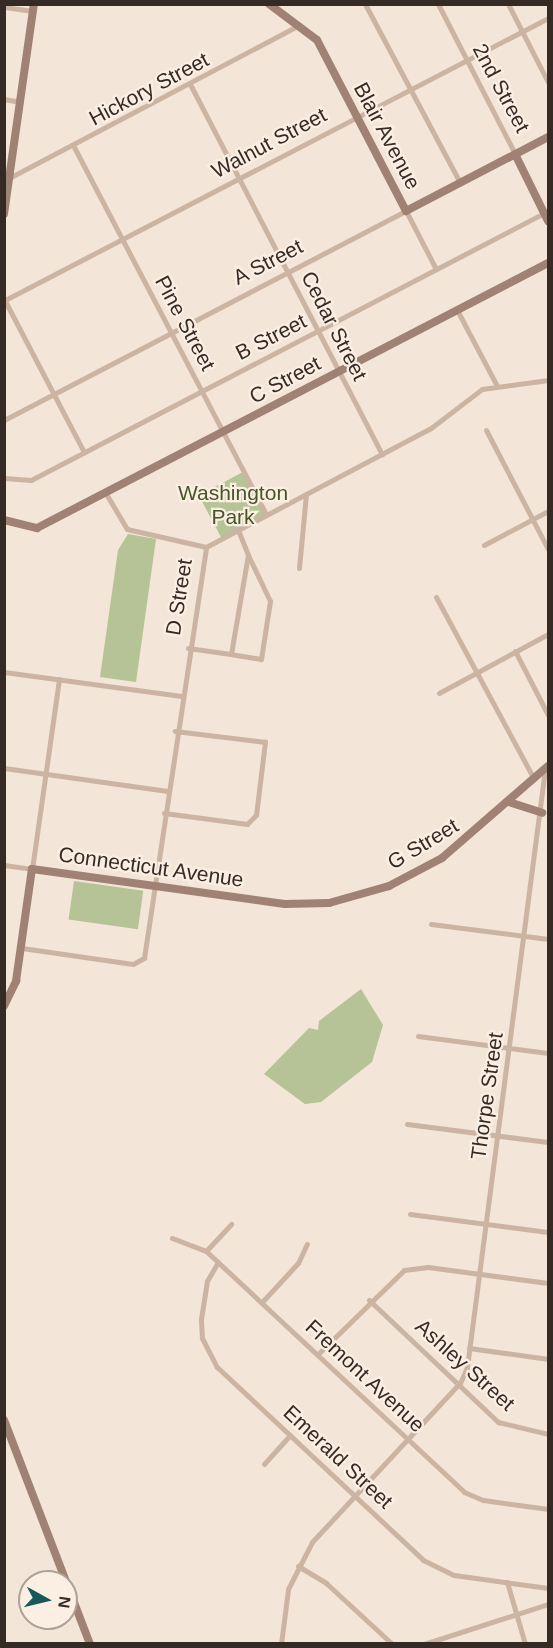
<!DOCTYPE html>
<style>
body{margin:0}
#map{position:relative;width:553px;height:1648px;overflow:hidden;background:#f3e5d7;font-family:Arial,sans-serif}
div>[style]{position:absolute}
.green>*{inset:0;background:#b6c396;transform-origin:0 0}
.street>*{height:5px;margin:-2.5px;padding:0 2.5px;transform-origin:2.5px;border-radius:2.5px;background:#ccb4a2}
.secondary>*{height:8px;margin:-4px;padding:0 4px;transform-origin:4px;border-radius:4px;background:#a08274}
span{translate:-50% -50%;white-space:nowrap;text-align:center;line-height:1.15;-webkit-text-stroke:4.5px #fbefe4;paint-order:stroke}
.street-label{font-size:21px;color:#362a25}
.park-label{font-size:21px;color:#475627}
.frame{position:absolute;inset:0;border:6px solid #362a25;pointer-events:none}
.north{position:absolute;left:18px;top:1570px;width:60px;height:60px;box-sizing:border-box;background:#fbefe4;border:2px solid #aca098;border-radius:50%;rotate:98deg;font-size:16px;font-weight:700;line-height:24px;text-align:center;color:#362a25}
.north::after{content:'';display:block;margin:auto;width:21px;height:27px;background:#17595b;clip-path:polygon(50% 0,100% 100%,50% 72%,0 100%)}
</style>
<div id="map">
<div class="green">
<div style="left:243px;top:472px;width:49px;height:50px;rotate:62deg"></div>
<div style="clip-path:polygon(128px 534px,156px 539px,136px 682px,100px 677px,118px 550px)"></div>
<div style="left:74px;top:881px;width:70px;height:39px;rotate:8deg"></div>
<div style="clip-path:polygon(361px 989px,383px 1025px,372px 1062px,321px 1102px,305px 1104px,264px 1074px,309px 1028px,318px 1030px,319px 1021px)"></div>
</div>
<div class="street">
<div style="left:365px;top:4px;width:203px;rotate:62deg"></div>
<div style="left:438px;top:4px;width:169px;rotate:62.8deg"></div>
<div style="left:508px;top:4px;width:88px;rotate:62.9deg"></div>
<div style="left:4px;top:7px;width:29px;rotate:8deg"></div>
<div style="left:191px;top:86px;width:415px;rotate:62.6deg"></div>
<div style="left:4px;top:99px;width:17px;rotate:10deg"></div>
<div style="left:74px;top:147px;width:415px;rotate:62.4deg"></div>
<div style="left:9px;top:178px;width:328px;rotate:-27.8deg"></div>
<div style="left:4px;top:299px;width:173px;rotate:62.4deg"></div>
<div style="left:5px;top:300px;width:612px;rotate:-27.44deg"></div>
<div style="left:457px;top:310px;width:86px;rotate:62.2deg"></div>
<div style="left:4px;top:420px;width:453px;rotate:-27.5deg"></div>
<div style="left:406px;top:211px;width:65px;rotate:62.7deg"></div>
<div style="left:486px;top:430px;width:134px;rotate:62.5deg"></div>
<div style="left:4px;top:478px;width:27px;rotate:4deg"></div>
<div style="left:31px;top:480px;width:583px;rotate:-27.49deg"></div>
<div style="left:105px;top:492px;width:43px;rotate:59.3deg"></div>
<div style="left:127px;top:529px;width:81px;rotate:12.8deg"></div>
<div style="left:238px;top:530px;width:27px;rotate:68deg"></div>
<div style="left:484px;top:545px;width:72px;rotate:-28deg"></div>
<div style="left:299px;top:568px;width:74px;rotate:-84.6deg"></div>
<div style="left:436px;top:597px;width:207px;rotate:61.7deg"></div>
<div style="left:188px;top:648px;width:43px;rotate:7.9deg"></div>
<div style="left:231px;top:654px;width:100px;rotate:-80.3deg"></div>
<div style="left:248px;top:555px;width:51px;rotate:64.4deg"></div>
<div style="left:270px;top:601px;width:59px;rotate:98.8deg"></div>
<div style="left:261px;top:659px;width:30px;rotate:-171deg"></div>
<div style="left:515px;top:651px;width:72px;rotate:62.7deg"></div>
<div style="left:4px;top:672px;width:179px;rotate:7.7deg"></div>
<div style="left:439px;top:693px;width:124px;rotate:-28.4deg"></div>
<div style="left:4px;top:768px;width:165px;rotate:8deg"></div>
<div style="left:164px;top:813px;width:84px;rotate:7.5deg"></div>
<div style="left:247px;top:824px;width:13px;rotate:-45deg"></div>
<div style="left:256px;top:815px;width:74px;rotate:-83deg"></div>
<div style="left:265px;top:742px;width:91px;rotate:-173deg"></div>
<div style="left:4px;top:865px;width:28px;rotate:8deg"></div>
<div style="left:32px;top:869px;width:192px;rotate:-81.9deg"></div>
<div style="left:431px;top:924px;width:118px;rotate:7.3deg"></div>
<div style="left:22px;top:948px;width:112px;rotate:8.2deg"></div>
<div style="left:133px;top:964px;width:13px;rotate:-29deg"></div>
<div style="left:144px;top:958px;width:416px;rotate:-81.4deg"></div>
<div style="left:206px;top:547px;width:255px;rotate:-27.9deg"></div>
<div style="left:431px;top:428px;width:64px;rotate:-37.4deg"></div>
<div style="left:482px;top:389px;width:67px;rotate:-7.8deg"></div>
<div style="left:418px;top:1036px;width:131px;rotate:7.5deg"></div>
<div style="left:407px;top:1124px;width:142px;rotate:7.3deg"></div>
<div style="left:410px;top:1214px;width:139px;rotate:7.4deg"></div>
<div style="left:172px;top:1238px;width:36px;rotate:21deg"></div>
<div style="left:206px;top:1251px;width:353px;rotate:43deg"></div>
<div style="left:464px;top:1492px;width:21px;rotate:23deg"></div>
<div style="left:483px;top:1500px;width:66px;rotate:7.9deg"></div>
<div style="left:206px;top:1251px;width:37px;rotate:-47deg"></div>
<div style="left:218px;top:1262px;width:22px;rotate:120deg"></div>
<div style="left:207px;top:1281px;width:39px;rotate:99deg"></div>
<div style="left:201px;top:1320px;width:18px;rotate:87deg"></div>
<div style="left:202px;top:1338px;width:33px;rotate:63deg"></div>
<div style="left:217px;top:1367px;width:282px;rotate:43.1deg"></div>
<div style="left:423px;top:1560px;width:34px;rotate:26deg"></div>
<div style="left:454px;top:1575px;width:95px;rotate:7.9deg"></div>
<div style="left:369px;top:1300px;width:178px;rotate:43.4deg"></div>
<div style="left:498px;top:1422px;width:51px;rotate:13.5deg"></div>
<div style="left:262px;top:1302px;width:53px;rotate:-47.3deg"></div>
<div style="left:298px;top:1263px;width:21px;rotate:-65deg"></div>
<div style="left:469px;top:1348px;width:80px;rotate:7.9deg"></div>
<div style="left:318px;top:1354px;width:120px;rotate:-44.3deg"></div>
<div style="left:404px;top:1270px;width:24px;rotate:-7deg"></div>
<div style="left:428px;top:1267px;width:121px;rotate:7.6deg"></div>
<div style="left:264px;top:1464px;width:39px;rotate:-48deg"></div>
<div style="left:298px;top:1566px;width:33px;rotate:31deg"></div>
<div style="left:326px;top:1583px;width:90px;rotate:42.7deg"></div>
<div style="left:507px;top:1582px;width:65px;rotate:73.8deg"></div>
<div style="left:281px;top:1644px;width:55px;rotate:-82.7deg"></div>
<div style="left:288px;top:1589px;width:53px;rotate:-62.9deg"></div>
<div style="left:312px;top:1542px;width:217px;rotate:-47.1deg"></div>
<div style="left:460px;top:1383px;width:17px;rotate:-66deg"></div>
<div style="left:467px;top:1367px;width:603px;rotate:-82.57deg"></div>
<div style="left:424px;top:1644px;width:130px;rotate:-17.9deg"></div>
</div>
<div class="secondary">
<div style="left:269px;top:4px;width:60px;rotate:36.9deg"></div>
<div style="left:317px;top:40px;width:193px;rotate:62.5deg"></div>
<div style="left:406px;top:211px;width:160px;rotate:-27.5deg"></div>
<div style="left:515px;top:154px;width:75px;rotate:63.8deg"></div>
<div style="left:4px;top:214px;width:212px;rotate:-81.9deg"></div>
<div style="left:4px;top:520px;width:34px;rotate:14deg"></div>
<div style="left:37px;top:528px;width:576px;rotate:-27.41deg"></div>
<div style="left:509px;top:802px;width:35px;rotate:18deg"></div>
<div style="left:4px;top:1006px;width:28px;rotate:-64deg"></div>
<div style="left:16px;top:981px;width:113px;rotate:-81.9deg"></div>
<div style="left:32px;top:869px;width:255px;rotate:7.9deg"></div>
<div style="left:285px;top:904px;width:44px;rotate:-1.3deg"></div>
<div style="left:329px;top:903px;width:62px;rotate:-15.8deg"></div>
<div style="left:389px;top:886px;width:60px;rotate:-27.8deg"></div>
<div style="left:442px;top:858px;width:140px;rotate:-41deg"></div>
<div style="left:4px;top:1420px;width:240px;rotate:69deg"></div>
</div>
<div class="street-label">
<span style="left:501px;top:88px;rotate:62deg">2nd Street</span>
<span style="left:149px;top:89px;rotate:-28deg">Hickory Street</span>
<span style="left:387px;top:136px;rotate:62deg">Blair Avenue</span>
<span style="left:269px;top:143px;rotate:-28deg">Walnut Street</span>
<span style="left:268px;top:262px;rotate:-27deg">A Street</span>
<span style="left:185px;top:323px;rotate:62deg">Pine Street</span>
<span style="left:334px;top:326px;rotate:63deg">Cedar Street</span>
<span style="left:271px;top:337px;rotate:-27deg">B Street</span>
<span style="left:285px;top:380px;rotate:-28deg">C Street</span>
<span style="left:179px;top:597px;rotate:-81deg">D Street</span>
<span style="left:423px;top:844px;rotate:-31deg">G Street</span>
<span style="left:151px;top:867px;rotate:8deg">Connecticut Avenue</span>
<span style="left:487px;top:1096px;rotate:-82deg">Thorpe Street</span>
<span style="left:465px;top:1365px;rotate:42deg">Ashley Street</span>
<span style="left:365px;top:1376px;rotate:43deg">Fremont Avenue</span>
<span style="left:338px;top:1457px;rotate:43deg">Emerald Street</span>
</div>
<div class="park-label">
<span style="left:233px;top:505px">Washington<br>Park</span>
</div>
<div class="frame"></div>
<div class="north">N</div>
</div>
